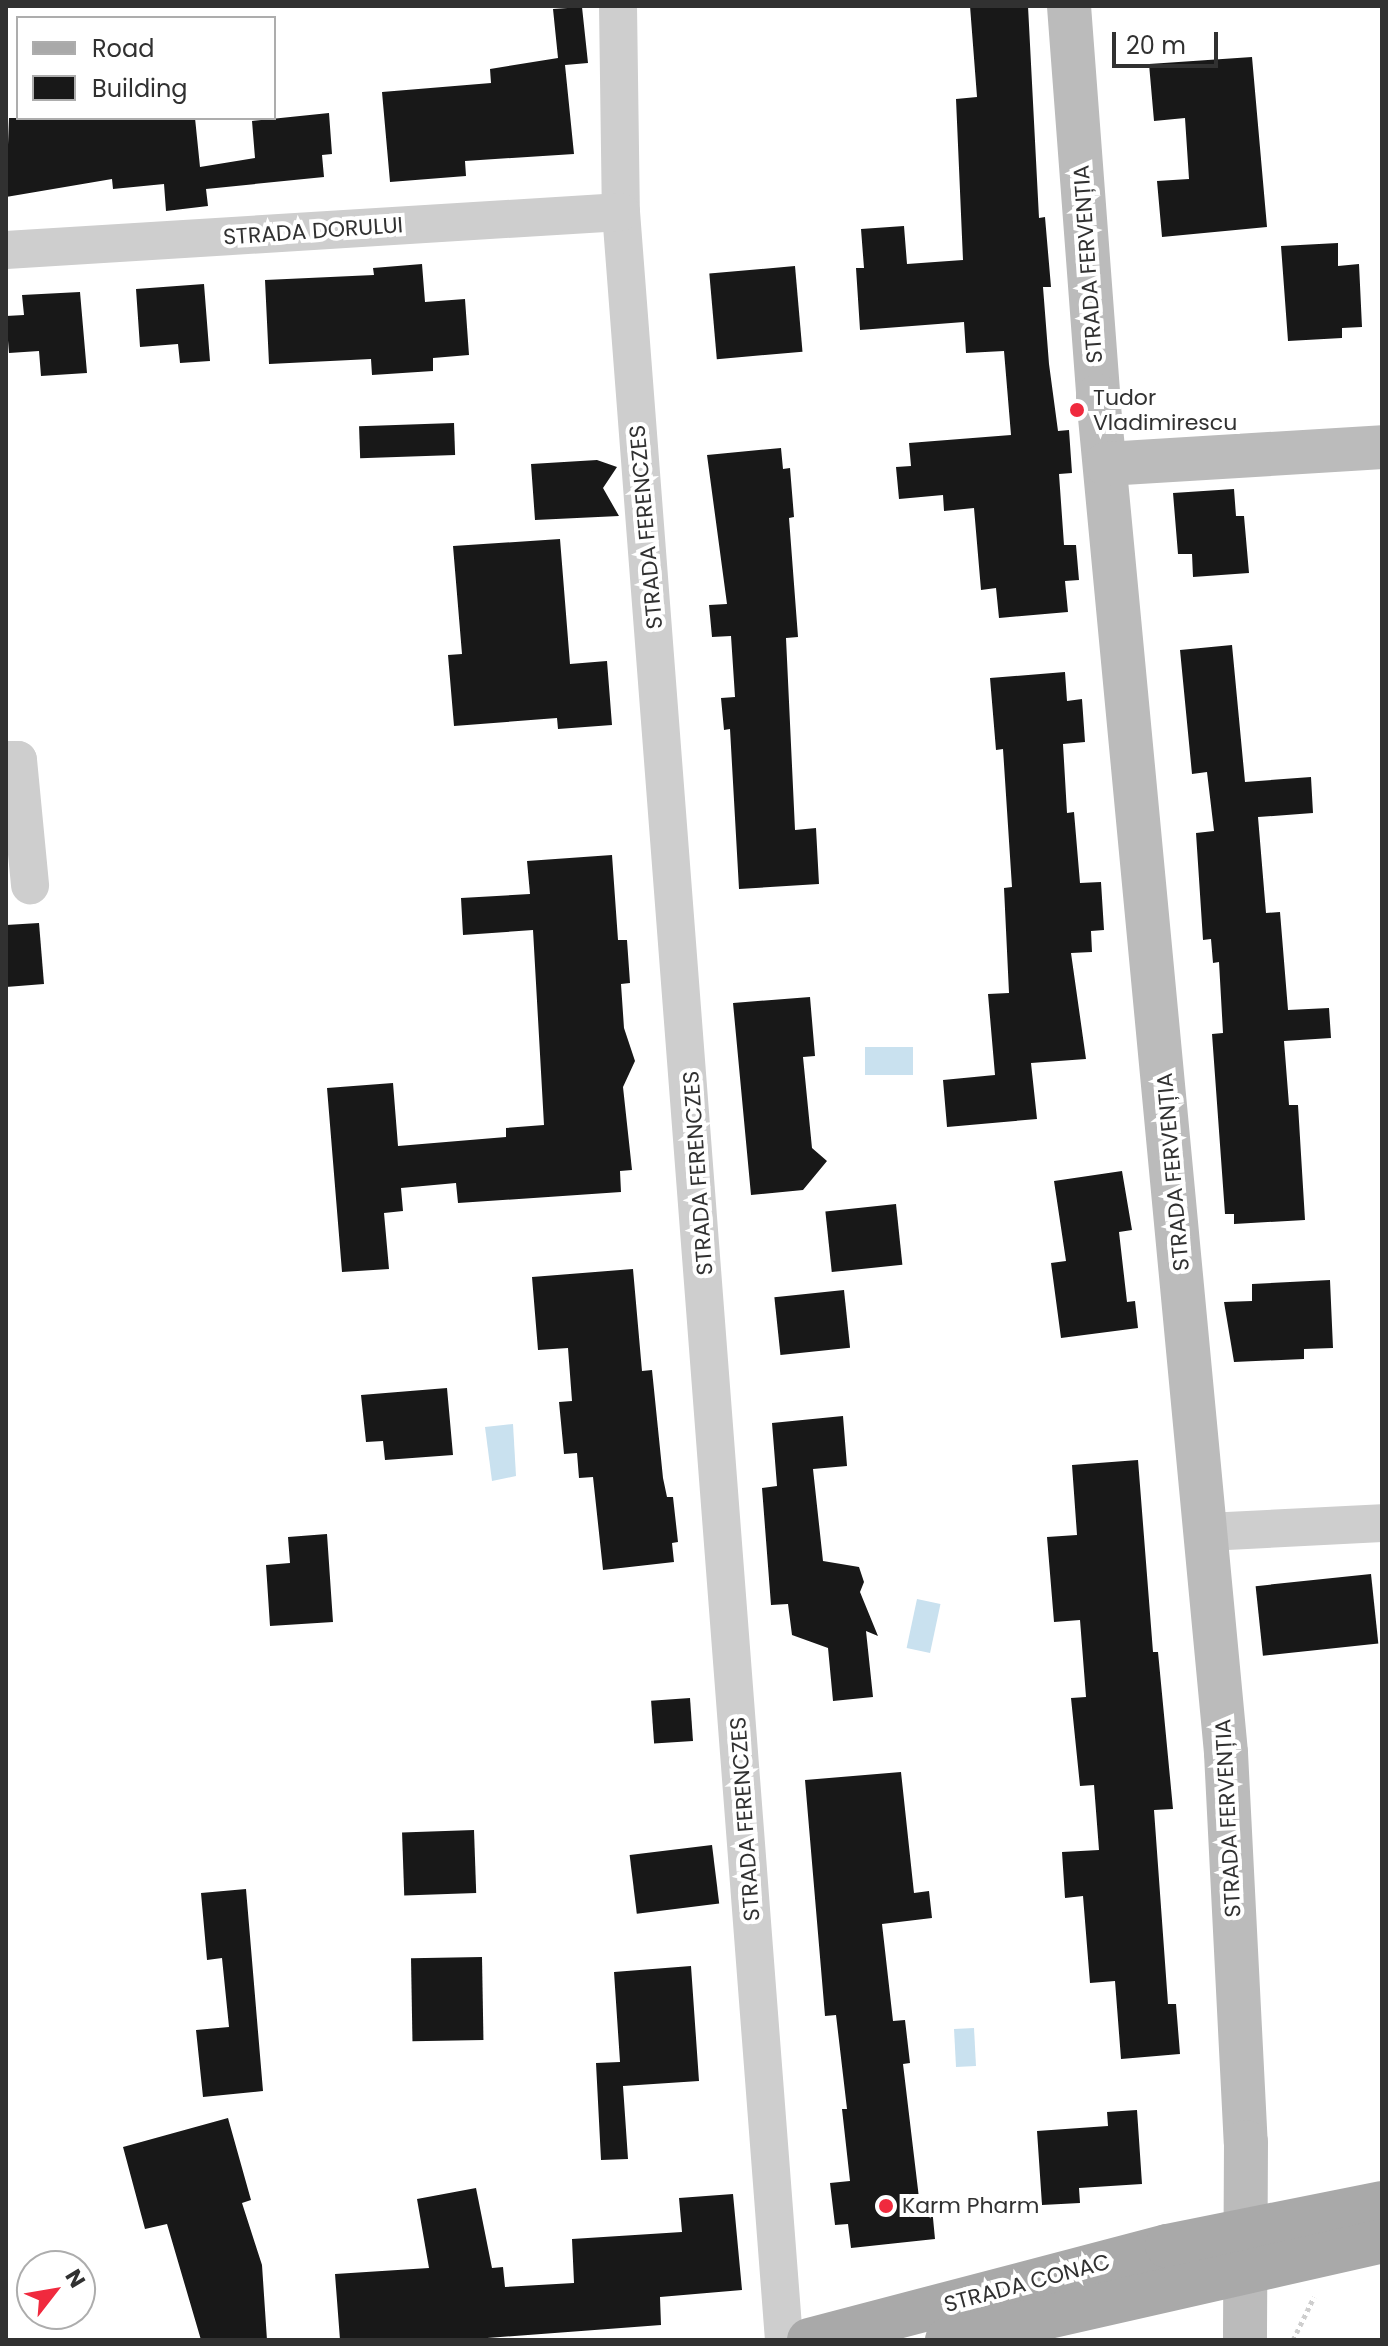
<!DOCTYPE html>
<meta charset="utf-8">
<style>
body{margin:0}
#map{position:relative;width:1388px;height:2346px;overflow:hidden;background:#fff;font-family:Poppins,sans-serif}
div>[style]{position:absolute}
.water>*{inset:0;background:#c9e1ef;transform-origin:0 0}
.building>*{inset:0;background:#181818;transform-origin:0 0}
.path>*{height:5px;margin-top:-2.5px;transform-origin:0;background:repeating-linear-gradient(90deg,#cecece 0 4px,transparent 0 8px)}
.street>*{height:38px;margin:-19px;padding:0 19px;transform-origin:19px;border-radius:19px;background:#cecece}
.secondary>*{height:44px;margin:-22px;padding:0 22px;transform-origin:22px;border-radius:22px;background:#bbb}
.primary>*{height:44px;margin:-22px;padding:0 22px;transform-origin:22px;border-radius:22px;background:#a9a9a9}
.dots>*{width:22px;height:22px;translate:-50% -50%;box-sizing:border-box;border:4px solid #fff;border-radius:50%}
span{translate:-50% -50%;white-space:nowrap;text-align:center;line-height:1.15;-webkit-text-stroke:8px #fff;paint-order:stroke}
.street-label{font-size:22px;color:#313131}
.poi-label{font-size:22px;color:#313131}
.left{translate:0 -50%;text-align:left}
.frame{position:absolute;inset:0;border:8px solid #313131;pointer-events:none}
.legend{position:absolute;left:16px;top:16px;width:260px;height:104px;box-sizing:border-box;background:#fff;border:2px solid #adadad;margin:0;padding:10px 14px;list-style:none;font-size:24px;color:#313131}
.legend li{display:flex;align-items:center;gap:16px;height:40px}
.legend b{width:40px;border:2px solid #adadad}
.north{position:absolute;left:16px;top:2250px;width:80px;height:80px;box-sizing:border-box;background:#fff;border:2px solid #adadad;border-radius:50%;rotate:59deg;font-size:22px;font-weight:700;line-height:32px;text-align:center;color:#313131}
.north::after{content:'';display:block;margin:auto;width:28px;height:36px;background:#f02a3e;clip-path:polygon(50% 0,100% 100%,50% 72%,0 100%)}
.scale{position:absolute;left:1112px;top:32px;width:106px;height:36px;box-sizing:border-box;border:4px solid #313131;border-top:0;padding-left:10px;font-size:24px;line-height:28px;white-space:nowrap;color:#313131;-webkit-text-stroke:6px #fff;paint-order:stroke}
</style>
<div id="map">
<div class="water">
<div style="left:913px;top:1047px;width:28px;height:48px;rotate:90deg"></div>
<div style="clip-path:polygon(513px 1424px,516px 1476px,492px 1481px,485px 1427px)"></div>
<div style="left:917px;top:1599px;width:24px;height:50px;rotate:12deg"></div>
<div style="left:974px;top:2028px;width:38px;height:20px;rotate:87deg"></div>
</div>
<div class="building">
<div style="clip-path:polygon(970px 6px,1028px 6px,1039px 218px,1045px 217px,1051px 287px,1043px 287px,1049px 364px,1058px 431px,1069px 430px,1072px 473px,1059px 474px,1064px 545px,1076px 545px,1079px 580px,1065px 581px,1068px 612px,999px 618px,996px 588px,981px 590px,974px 508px,944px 511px,943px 495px,899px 499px,896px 467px,911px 466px,909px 443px,1011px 435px,1004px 351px,966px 353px,964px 322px,860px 330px,856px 268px,864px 268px,861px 229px,904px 226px,907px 264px,963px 260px,956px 99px,977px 97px)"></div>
<div style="clip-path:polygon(582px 7px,588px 63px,565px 65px,574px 154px,465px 161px,466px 176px,390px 182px,382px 92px,491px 83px,490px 69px,558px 58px,553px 9px)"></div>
<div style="clip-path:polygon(1252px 57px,1267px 227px,1162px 237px,1157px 181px,1189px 179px,1185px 118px,1154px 121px,1149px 64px)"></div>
<div style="clip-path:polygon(329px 113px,332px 154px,322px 155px,324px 177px,206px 189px,208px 206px,166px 211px,164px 184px,113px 189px,112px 179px,6px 197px,9px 118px,195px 118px,200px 167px,255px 158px,252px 121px)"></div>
<div style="clip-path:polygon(1338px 243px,1338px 266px,1359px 264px,1362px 327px,1342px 328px,1342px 338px,1288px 341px,1281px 246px)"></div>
<div style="clip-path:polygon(422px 264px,425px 302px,465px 299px,469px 355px,433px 358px,433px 371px,372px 375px,371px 359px,269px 364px,265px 280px,374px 275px,373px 268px)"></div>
<div style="left:795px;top:266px;width:86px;height:86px;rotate:85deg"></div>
<div style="clip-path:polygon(204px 284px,210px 361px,180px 363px,178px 344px,140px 347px,136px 289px)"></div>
<div style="clip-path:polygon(80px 292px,87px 373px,41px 376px,39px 351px,9px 353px,6px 316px,24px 315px,22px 295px)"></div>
<div style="left:454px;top:423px;width:32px;height:95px;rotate:88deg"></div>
<div style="clip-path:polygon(781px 448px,783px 469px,790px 468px,794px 517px,789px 518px,798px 637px,786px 638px,795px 830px,816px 828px,819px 884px,739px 889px,730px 729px,724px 730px,721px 698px,735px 697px,731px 636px,712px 637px,709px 605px,727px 604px,707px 455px)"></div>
<div style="clip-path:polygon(597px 460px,617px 467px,603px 488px,619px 516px,535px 520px,531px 464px)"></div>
<div style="clip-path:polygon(1234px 489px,1236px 516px,1244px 516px,1249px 573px,1193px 577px,1192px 554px,1178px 554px,1173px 493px)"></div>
<div style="clip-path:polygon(560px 539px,570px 664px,607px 661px,612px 725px,558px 729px,557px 718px,454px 726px,448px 655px,462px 654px,453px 546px)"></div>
<div style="clip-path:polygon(1232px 645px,1245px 782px,1311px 777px,1313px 813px,1258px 817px,1266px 913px,1280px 912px,1288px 1010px,1329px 1008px,1331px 1038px,1284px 1041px,1289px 1105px,1298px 1105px,1305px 1220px,1234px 1224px,1234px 1214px,1225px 1214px,1212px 1034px,1223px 1033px,1219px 962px,1213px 963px,1211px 939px,1203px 940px,1196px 833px,1214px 831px,1207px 772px,1192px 774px,1180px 650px)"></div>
<div style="clip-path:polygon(1065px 672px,1067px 701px,1082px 699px,1085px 742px,1063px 744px,1067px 813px,1074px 812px,1080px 883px,1101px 882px,1104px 930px,1091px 931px,1092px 952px,1071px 953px,1086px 1059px,1031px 1063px,1037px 1119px,947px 1127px,943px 1080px,995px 1075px,988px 994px,1009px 993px,1004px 888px,1012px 887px,1003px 749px,996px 750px,990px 678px)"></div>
<div style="clip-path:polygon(612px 855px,618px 940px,627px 940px,630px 983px,621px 984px,624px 1028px,635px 1061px,623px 1087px,632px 1170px,620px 1171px,621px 1192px,458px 1203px,456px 1183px,401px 1188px,403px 1211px,384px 1213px,389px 1269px,342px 1272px,327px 1088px,393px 1083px,398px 1146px,506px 1137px,506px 1128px,544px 1125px,533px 930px,463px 935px,461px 898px,530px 894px,527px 861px)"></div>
<div style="clip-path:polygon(39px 923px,44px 984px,6px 987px,6px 925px)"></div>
<div style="clip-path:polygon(810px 997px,815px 1056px,803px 1057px,812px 1148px,827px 1161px,803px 1190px,751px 1195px,733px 1003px)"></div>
<div style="clip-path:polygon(1122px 1171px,1132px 1230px,1119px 1232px,1127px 1302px,1135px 1301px,1138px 1328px,1061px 1338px,1051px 1263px,1066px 1261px,1054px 1181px)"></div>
<div style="left:896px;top:1204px;width:61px;height:71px;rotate:84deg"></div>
<div style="clip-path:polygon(633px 1269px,642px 1371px,652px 1370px,663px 1478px,667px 1497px,673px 1497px,678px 1542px,672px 1543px,674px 1562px,603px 1570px,593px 1477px,579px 1478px,577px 1453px,564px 1454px,559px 1402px,572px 1401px,568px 1348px,538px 1350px,532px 1277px)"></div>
<div style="clip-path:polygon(1330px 1280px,1333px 1348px,1304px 1349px,1304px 1359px,1234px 1362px,1224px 1302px,1252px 1301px,1252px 1284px)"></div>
<div style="left:844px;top:1290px;width:58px;height:70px;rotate:84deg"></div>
<div style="clip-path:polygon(447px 1388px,453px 1455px,385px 1460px,383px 1441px,366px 1442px,361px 1395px)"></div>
<div style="clip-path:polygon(843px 1416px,847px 1466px,813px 1469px,823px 1561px,859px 1567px,864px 1582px,860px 1592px,878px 1636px,866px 1631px,873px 1697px,833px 1701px,828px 1648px,792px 1635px,788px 1604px,771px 1605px,762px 1488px,777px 1486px,772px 1423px)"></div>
<div style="clip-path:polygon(1138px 1460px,1153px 1652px,1158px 1652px,1173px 1809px,1154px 1810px,1168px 2004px,1176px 2004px,1180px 2054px,1121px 2059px,1115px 1981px,1090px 1983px,1083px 1896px,1065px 1898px,1062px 1852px,1099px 1850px,1094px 1785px,1080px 1786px,1071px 1698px,1086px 1697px,1080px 1620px,1054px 1622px,1047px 1537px,1077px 1535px,1072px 1465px)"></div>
<div style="clip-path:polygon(327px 1534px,333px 1622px,270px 1626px,266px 1565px,290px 1563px,288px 1537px)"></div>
<div style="left:1371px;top:1574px;width:70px;height:116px;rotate:84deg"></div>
<div style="left:690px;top:1698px;width:43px;height:39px;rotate:86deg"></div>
<div style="clip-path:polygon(901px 1772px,914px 1893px,929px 1891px,932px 1918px,882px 1924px,893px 2021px,905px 2020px,910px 2063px,903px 2064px,919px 2198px,931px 2197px,935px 2239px,851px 2248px,848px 2224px,835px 2225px,830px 2183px,850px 2181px,842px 2109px,847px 2109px,836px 2015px,825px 2016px,805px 1780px)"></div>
<div style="left:474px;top:1830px;width:63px;height:72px;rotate:88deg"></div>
<div style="left:712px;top:1845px;width:59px;height:83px;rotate:83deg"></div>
<div style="clip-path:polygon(246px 1889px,263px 2091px,203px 2097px,196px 2030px,229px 2027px,222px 1958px,207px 1960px,201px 1893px)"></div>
<div style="left:482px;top:1957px;width:83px;height:71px;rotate:89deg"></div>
<div style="clip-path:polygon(691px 1966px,699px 2081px,623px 2086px,628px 2159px,601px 2160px,596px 2063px,620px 2062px,614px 1972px)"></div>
<div style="clip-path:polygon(1137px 2110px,1142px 2184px,1079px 2188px,1080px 2203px,1042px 2205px,1037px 2131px,1108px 2126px,1107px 2112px)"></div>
<div style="clip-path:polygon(228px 2118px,251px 2200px,242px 2203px,262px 2265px,267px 2340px,201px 2340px,167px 2224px,145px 2229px,123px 2147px)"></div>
<div style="clip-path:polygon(476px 2188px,492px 2268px,503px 2267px,505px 2287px,574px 2283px,572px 2239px,682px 2232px,679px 2198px,733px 2194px,742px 2290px,660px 2297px,661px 2325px,461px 2340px,340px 2340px,335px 2274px,429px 2268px,417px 2199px)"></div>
</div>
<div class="path">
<div style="left:1293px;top:2340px;width:48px;rotate:-64deg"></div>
</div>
<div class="street">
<div style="left:618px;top:6px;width:206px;rotate:89.2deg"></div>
<div style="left:621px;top:212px;width:2134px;rotate:85.62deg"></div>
<div style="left:6px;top:250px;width:616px;rotate:-3.54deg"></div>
<div style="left:6px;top:760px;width:12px"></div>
<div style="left:18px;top:760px;width:126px;rotate:84.5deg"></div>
<div style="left:1207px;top:1532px;width:175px;rotate:-2.9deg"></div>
</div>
<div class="secondary">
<div style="left:1069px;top:6px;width:391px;rotate:85.7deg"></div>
<div style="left:1098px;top:396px;width:1363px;rotate:84.61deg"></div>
<div style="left:1226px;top:1753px;width:390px;rotate:87.1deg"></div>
<div style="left:1246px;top:2142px;width:198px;rotate:90.3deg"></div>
<div style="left:1106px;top:464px;width:277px;rotate:-3.5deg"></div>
</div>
<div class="primary">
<div style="left:809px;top:2340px;width:370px;rotate:-14.7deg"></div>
<div style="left:1167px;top:2246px;width:219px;rotate:-11.3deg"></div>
<div style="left:947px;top:2340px;width:446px;rotate:-12.8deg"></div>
</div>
<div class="dots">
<div style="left:1077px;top:410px;background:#f02a3e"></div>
<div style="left:886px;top:2206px;background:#f02a3e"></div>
</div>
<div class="street-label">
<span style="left:313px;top:231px;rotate:-4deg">STRADA DORULUI</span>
<span style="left:1088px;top:264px;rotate:-94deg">STRADA FERVENȚIA</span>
<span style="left:646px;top:527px;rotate:-95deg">STRADA FERENCZES</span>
<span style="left:1173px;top:1172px;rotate:-95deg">STRADA FERVENȚIA</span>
<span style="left:698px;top:1173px;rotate:-94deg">STRADA FERENCZES</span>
<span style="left:1228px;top:1818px;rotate:-93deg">STRADA FERVENȚIA</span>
<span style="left:745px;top:1819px;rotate:-94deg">STRADA FERENCZES</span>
<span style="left:1027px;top:2283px;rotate:-15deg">STRADA CONAC</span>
</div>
<div class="poi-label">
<span class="left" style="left:1093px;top:410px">Tudor<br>Vladimirescu</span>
<span class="left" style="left:902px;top:2206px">Karm Pharm</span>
</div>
<div class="frame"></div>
<ul class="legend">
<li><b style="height:10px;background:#a9a9a9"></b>Road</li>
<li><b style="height:22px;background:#181818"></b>Building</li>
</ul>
<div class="north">N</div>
<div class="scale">20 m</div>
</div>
